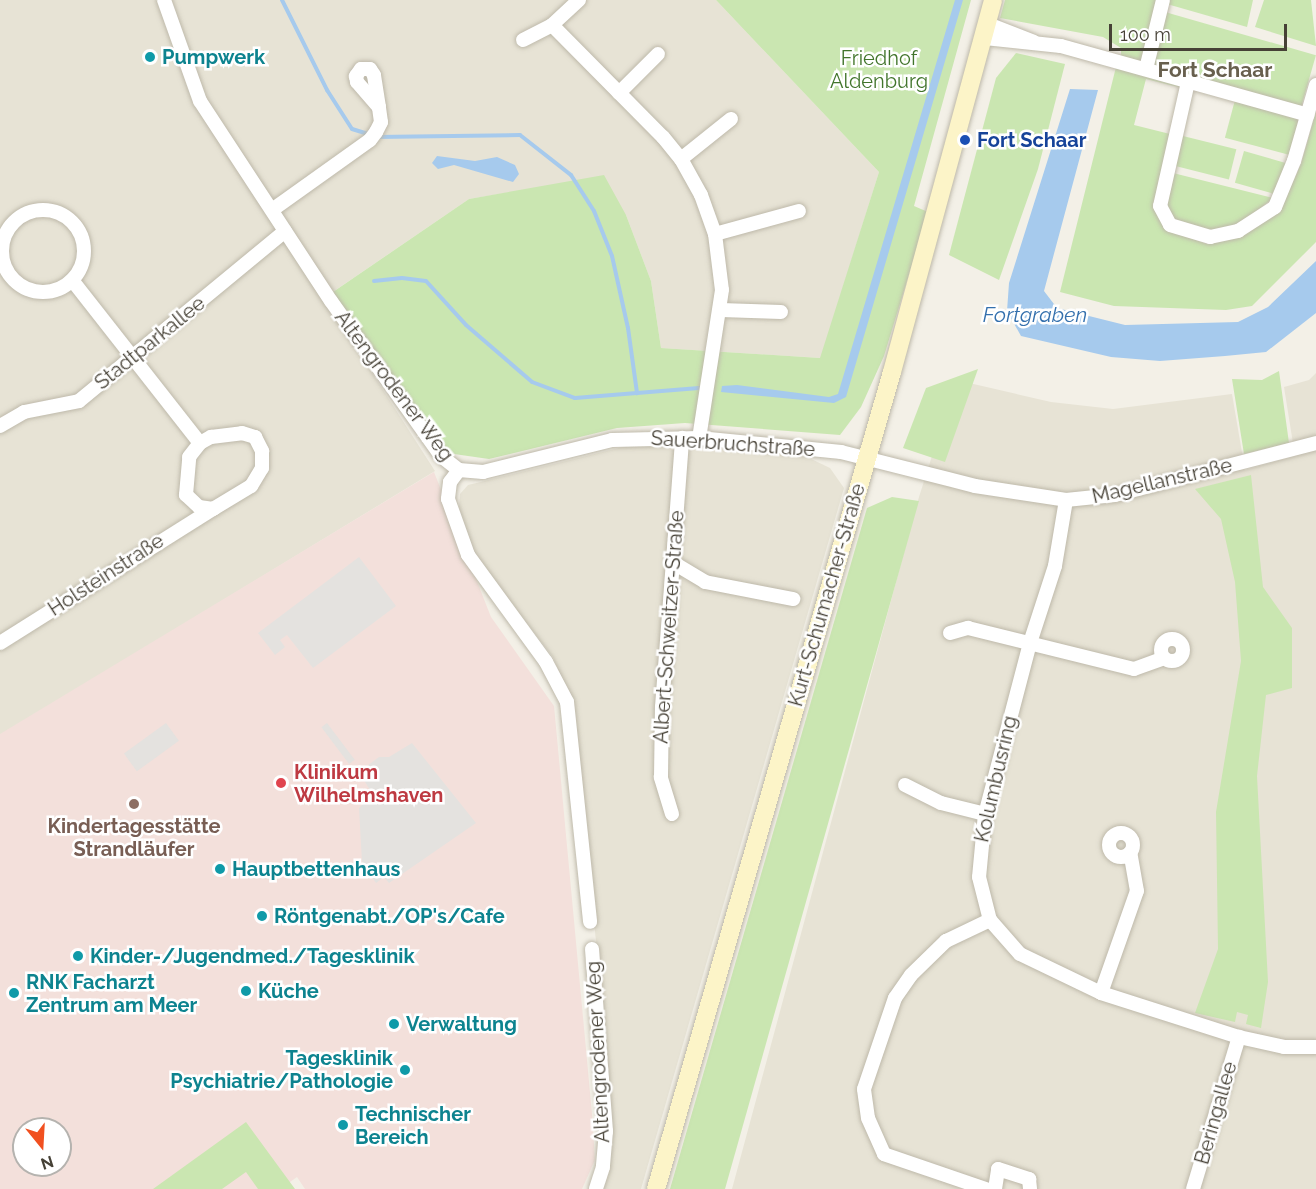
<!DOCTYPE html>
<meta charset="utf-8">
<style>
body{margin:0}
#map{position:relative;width:1316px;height:1189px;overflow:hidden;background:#f3f0e7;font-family:Raleway,sans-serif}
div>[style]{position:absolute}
.residential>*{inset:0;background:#e7e3d5}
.medical>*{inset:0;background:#f3e0db}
.green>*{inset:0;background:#cae6b1;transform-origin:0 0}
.parking>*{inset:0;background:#e4e2df;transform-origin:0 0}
.water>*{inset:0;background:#a6caed}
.stream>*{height:4px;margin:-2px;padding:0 2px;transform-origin:2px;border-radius:2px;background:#a6caed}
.roads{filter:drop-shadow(0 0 2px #beb9aa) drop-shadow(0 0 2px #beb9aa)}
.street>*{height:14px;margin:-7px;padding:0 7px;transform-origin:7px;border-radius:7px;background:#fff}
.street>.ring{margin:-7px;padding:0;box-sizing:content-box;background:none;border:14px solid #fff;border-radius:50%}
.secondary>*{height:18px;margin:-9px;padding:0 9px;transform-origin:9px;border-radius:9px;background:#fcf4c8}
.dots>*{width:16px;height:16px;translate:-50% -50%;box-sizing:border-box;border:3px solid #fff;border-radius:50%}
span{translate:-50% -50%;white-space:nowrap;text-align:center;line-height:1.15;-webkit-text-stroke:5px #fff;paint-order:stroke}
.culture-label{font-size:20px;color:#0d838f;font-weight:700}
.left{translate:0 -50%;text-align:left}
.right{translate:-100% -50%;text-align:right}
.park-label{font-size:20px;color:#42752c}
.transit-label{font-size:20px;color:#164399;font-weight:700}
.street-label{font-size:20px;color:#464136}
.health-label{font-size:20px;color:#be3a42;font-weight:700}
.education-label{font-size:20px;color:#785e54;font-weight:700}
.neighbourhood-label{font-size:21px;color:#68604e;font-weight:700}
.water-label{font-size:21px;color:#3470ad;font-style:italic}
.north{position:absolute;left:12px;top:1117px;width:60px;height:60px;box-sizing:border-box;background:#fff;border:2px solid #b5b3af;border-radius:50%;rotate:162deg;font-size:16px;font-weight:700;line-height:24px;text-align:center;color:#464136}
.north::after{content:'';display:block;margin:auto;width:21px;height:27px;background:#f15020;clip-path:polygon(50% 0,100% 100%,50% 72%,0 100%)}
.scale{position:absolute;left:1109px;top:24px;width:178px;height:27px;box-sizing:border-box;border:3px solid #464136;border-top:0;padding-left:8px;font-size:18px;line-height:21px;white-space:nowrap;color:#464136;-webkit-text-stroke:4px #fff;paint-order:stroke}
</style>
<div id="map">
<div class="residential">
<div style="clip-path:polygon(0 0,716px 0,879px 172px,821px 358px,661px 348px,651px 281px,626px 215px,511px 192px,469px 199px,324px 298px,435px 471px,0 736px)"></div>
<div style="clip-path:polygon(1316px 373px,1316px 1189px,732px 1189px,919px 497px,956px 380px,1051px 402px,1113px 409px,1232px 394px,1245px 470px,1295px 456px,1284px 387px,1309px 380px)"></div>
<div style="clip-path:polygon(631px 445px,738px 448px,807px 457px,830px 468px,844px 488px,641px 1189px,600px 1189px,605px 1030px,572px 705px,553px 657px,475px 556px,459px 507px,460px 494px,468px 485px)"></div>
</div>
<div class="medical">
<div style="clip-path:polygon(evenodd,434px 472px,491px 617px,554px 706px,592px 1114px,595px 1160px,582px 1189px,305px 1189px,297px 1177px,280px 1189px,0 1189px,0 734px,434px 472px,24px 1129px,60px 1129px,60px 1165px,24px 1165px,24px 1129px)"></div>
</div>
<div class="green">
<div style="clip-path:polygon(716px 0,971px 0,914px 206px,928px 212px,884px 356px,861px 407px,840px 435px,685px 423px,617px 428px,489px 459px,447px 453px,389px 382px,333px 292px,469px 199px,604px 175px,626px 215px,651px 281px,661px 348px,820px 358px,879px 172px)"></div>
<div style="clip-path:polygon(1005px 0,1157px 0,1143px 64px,1121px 57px,1121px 48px,1103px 37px,1000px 18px)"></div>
<div style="clip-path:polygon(1168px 0,1253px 0,1247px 27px,1167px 4px)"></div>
<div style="clip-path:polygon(1264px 0,1311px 0,1316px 46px,1255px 27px)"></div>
<div style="left:1165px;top:12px;width:157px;height:55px;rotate:16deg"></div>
<div style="clip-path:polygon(1016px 53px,1065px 64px,1038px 169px,999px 280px,949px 255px,996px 78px)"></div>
<div style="clip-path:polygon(1116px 67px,1183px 85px,1182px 88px,1146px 79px,1134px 125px,1170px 134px,1154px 208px,1165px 229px,1207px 244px,1240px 237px,1280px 211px,1301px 164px,1316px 112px,1316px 242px,1252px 306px,1226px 310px,1114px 306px,1060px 292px)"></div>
<div style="left:1235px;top:100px;width:69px;height:39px;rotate:15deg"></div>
<div style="left:1183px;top:136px;width:55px;height:31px;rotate:14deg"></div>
<div style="left:1244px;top:151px;width:46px;height:33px;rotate:16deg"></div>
<div style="clip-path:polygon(1173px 173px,1273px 198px,1237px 227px,1210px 233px,1172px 221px,1165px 207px)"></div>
<div style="clip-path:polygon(978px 369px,945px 462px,903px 448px,926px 388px)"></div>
<div style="clip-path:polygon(1279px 371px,1289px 443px,1244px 454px,1232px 379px,1262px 380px)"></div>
<div style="clip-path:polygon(1251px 475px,1263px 587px,1292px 628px,1292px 688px,1266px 695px,1257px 776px,1268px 982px,1261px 1028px,1246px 1024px,1248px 1015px,1237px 1012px,1235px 1022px,1195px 1013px,1218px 949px,1216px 812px,1241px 661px,1235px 582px,1221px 519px,1195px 489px)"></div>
<div style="clip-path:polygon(892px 497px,919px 501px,725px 1189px,670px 1189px,867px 508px)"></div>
<div style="clip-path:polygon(246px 1122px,295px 1189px,258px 1189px,246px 1172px,222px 1189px,153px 1189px)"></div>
</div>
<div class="parking">
<div style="clip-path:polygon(359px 557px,396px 606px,313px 668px,287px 635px,280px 640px,285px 647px,275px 655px,258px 633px)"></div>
<div style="left:166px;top:723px;width:22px;height:52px;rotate:54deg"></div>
<div style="left:327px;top:723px;width:46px;height:7px;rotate:53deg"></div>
<div style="clip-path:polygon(412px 743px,476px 823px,389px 883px,384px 877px,376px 883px,362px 862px,359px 808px,373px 795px,359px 772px,379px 757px,389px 757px)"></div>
</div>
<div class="water">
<div style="clip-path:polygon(955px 0,963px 0,846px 397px,834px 403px,721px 392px,722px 386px,737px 385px,829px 397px,838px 394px)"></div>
<div style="clip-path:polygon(1070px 89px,1098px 90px,1044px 291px,1057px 308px,1125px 325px,1238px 322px,1268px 307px,1316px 261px,1316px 313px,1266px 352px,1225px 356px,1160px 361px,1111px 357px,1021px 336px,1007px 311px,1009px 283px)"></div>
<div style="clip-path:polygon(437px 156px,475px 161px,497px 157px,515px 165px,519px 174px,513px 182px,454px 165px,438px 169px,432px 163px)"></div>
</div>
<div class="stream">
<div style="left:282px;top:0;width:101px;rotate:63.4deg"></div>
<div style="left:327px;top:90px;width:46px;rotate:57.3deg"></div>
<div style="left:352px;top:129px;width:17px;rotate:17deg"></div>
<div style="left:376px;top:137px;width:144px;rotate:-0.8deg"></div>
<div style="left:520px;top:135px;width:65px;rotate:38.1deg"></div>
<div style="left:571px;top:175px;width:43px;rotate:57.4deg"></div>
<div style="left:594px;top:211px;width:48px;rotate:68.2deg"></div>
<div style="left:612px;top:256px;width:74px;rotate:77.5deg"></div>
<div style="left:628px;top:328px;width:66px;rotate:82.1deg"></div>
<div style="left:637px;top:393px;width:62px;rotate:-4.6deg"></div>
<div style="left:374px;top:281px;width:28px;rotate:-6deg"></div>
<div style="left:402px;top:278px;width:24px;rotate:7deg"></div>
<div style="left:426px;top:281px;width:59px;rotate:47.7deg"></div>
<div style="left:466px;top:325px;width:87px;rotate:40.8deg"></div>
<div style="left:532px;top:382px;width:46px;rotate:20.4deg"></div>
<div style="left:575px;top:398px;width:62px;rotate:-4.6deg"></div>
</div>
<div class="roads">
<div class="street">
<div style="left:164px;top:0;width:107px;rotate:70.4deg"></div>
<div style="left:200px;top:101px;width:239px;rotate:56.8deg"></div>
<div style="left:331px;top:301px;width:190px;rotate:54.6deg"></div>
<div style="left:441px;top:456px;width:23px;rotate:38deg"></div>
<div style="left:459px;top:470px;width:24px;rotate:5deg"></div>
<div style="left:483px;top:472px;width:133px;rotate:-13.9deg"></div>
<div style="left:612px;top:440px;width:87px;rotate:-1.3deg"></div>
<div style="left:699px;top:438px;width:143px;rotate:5.6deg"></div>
<div style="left:841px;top:452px;width:138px;rotate:14.2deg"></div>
<div style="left:975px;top:486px;width:92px;rotate:8.7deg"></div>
<div style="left:1066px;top:500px;width:49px;rotate:-5.8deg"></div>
<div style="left:1115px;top:495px;width:208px;rotate:-14.5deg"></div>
<div style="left:988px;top:24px;width:49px;rotate:21.4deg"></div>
<div style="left:552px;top:25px;width:37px;rotate:-43deg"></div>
<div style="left:985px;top:38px;width:76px;rotate:6deg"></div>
<div style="left:1061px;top:46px;width:256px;rotate:15.6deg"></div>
<div style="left:523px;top:40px;width:33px;rotate:-27deg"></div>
<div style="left:552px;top:25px;width:158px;rotate:45.3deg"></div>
<div style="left:663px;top:137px;width:28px;rotate:51deg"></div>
<div style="left:681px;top:159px;width:41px;rotate:60.9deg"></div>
<div style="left:701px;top:195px;width:41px;rotate:70.3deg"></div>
<div style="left:715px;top:234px;width:56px;rotate:82.9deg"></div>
<div style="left:722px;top:290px;width:150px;rotate:98.8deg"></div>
<div style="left:1146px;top:69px;width:71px;rotate:-76.2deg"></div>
<div style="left:1188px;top:82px;width:127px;rotate:102.7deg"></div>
<div style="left:1160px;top:206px;width:21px;rotate:62deg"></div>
<div style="left:1170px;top:225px;width:42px;rotate:16.7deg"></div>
<div style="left:1210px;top:237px;width:29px;rotate:-12deg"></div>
<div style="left:1238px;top:231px;width:44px;rotate:-33deg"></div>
<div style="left:1275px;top:207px;width:50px;rotate:-67.6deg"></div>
<div style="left:1294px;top:161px;width:79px;rotate:-73.9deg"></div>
<div style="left:619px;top:93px;width:55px;rotate:-45deg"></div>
<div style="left:681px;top:159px;width:64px;rotate:-38.7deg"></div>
<div class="ring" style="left:2px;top:210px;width:68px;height:68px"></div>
<div style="left:272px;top:210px;width:120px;rotate:-35.5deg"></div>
<div style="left:370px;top:140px;width:10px;rotate:-53deg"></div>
<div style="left:376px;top:132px;width:11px;rotate:-63deg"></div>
<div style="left:381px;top:122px;width:15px;rotate:-98deg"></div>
<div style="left:379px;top:107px;width:32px;rotate:-99deg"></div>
<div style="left:374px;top:75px;width:7px;rotate:-124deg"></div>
<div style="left:370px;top:69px;width:9px;rotate:180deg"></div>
<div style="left:361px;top:69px;width:9px;rotate:126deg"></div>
<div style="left:356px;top:76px;width:6px;rotate:81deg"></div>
<div style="left:357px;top:82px;width:33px;rotate:49deg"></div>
<div style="left:715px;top:234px;width:87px;rotate:-15.3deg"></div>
<div style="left:72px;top:280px;width:207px;rotate:51.9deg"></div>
<div style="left:721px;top:310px;width:60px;rotate:1.9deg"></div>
<div style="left:0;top:426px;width:28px;rotate:-30deg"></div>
<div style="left:24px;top:412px;width:56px;rotate:-11.3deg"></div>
<div style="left:79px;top:401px;width:267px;rotate:-39.5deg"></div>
<div style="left:242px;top:433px;width:14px;rotate:17deg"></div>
<div style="left:255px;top:437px;width:16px;rotate:63deg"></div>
<div style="left:262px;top:451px;width:17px;rotate:90deg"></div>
<div style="left:262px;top:468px;width:21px;rotate:121deg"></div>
<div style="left:251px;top:486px;width:44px;rotate:148.8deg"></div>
<div style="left:213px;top:509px;width:14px;rotate:-172deg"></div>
<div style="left:199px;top:507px;width:18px;rotate:-137deg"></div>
<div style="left:186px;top:495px;width:38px;rotate:-85deg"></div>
<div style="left:189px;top:457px;width:18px;rotate:-52deg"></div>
<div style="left:200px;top:443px;width:13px;rotate:-29deg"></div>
<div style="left:211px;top:437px;width:31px;rotate:-7deg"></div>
<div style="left:459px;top:470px;width:15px;rotate:127deg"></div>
<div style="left:450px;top:482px;width:17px;rotate:97deg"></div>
<div style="left:448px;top:499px;width:59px;rotate:70.3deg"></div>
<div style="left:468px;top:555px;width:132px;rotate:53.9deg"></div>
<div style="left:546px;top:662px;width:45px;rotate:62.3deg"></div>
<div style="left:567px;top:702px;width:221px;rotate:84deg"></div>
<div style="left:1066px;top:500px;width:67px;rotate:99.5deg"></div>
<div style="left:1055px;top:566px;width:81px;rotate:108deg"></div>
<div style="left:1030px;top:643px;width:177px;rotate:104.7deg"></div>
<div style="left:985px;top:814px;width:63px;rotate:95.4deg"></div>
<div style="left:979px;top:877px;width:44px;rotate:75.7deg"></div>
<div style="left:990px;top:920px;width:45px;rotate:48.6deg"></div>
<div style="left:1020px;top:954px;width:90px;rotate:25.7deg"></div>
<div style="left:1101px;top:993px;width:145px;rotate:17.7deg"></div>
<div style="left:1239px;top:1037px;width:46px;rotate:12.5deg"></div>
<div style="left:1284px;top:1047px;width:32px"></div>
<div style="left:672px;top:562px;width:39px;rotate:31deg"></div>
<div style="left:705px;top:582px;width:90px;rotate:10.9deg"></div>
<div style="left:950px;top:633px;width:19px;rotate:-16deg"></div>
<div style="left:968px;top:628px;width:171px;rotate:13.9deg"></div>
<div style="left:1134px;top:669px;width:32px;rotate:-20deg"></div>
<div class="ring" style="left:1161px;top:639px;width:8px;height:8px"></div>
<div style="left:0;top:643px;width:252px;rotate:-32.2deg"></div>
<div style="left:905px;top:785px;width:40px;rotate:26.6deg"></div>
<div style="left:941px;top:803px;width:45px;rotate:14deg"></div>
<div style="left:672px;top:814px;width:39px;rotate:-107deg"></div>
<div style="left:661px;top:777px;width:70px;rotate:-89.2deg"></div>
<div style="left:662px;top:707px;width:270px;rotate:-85.7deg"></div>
<div class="ring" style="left:1109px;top:833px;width:10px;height:10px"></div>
<div style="left:592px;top:949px;width:183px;rotate:85.6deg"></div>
<div style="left:606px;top:1131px;width:36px;rotate:95deg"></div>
<div style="left:603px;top:1167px;width:23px;rotate:108deg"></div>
<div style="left:1101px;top:993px;width:108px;rotate:-70.6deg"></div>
<div style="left:1137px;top:891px;width:39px;rotate:-100deg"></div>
<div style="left:986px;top:1189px;width:108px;rotate:-161.1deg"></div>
<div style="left:884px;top:1154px;width:39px;rotate:-114deg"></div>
<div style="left:868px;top:1118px;width:29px;rotate:-98deg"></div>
<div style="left:864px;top:1089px;width:96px;rotate:-71.2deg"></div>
<div style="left:895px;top:998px;width:28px;rotate:-55deg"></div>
<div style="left:911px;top:975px;width:49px;rotate:-44.2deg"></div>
<div style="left:946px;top:941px;width:49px;rotate:-25.5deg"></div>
<div style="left:995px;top:1189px;width:20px;rotate:-81deg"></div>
<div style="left:998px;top:1169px;width:33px;rotate:18deg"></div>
<div style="left:1029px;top:1179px;width:10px;rotate:84deg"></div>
<div style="left:1193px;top:1189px;width:159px;rotate:-73.2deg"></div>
</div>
<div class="secondary">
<div style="left:656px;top:1189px;width:850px;rotate:-73.89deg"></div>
<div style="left:892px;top:372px;width:385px;rotate:-74.8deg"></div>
</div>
</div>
<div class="dots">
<div style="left:150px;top:57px;background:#0f9aa8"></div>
<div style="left:965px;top:140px;background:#1a4fb4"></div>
<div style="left:281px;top:783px;background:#e0444e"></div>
<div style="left:134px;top:804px;background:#8d6e63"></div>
<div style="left:220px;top:869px;background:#0f9aa8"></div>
<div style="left:262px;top:916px;background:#0f9aa8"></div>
<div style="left:78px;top:956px;background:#0f9aa8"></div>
<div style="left:246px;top:991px;background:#0f9aa8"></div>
<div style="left:14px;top:993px;background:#0f9aa8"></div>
<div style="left:394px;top:1024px;background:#0f9aa8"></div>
<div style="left:405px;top:1070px;background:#0f9aa8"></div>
<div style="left:343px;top:1125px;background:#0f9aa8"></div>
</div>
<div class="culture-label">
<span class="left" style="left:162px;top:57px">Pumpwerk</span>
<span class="left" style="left:232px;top:869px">Hauptbettenhaus</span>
<span class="left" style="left:274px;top:916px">Röntgenabt./OP's/Cafe</span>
<span class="left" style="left:90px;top:956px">Kinder-/Jugendmed./Tagesklinik</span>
<span class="left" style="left:26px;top:994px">RNK Facharzt<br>Zentrum am Meer</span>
<span class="left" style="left:258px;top:991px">Küche</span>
<span class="left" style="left:406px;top:1024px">Verwaltung</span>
<span class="right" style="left:393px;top:1070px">Tagesklinik<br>Psychiatrie/Pathologie</span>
<span class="left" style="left:355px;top:1126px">Technischer<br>Bereich</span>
</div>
<div class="park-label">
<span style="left:879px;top:70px">Friedhof<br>Aldenburg</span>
</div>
<div class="transit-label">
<span class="left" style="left:977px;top:140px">Fort Schaar</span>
</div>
<div class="street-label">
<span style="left:150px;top:343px;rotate:-39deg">Stadtparkallee</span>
<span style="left:394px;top:386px;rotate:53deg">Altengrodener Weg</span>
<span style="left:733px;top:444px;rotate:4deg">Sauerbruchstraße</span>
<span style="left:1162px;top:481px;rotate:-13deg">Magellanstraße</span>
<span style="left:106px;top:575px;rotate:-33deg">Holsteinstraße</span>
<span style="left:827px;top:595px;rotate:-74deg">Kurt-Schumacher-Straße</span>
<span style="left:669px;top:627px;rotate:-86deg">Albert-Schweitzer-Straße</span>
<span style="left:996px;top:779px;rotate:-77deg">Kolumbusring</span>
<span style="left:598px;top:1052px;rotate:-93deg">Altengrodener Weg</span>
<span style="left:1216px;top:1113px;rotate:-74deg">Beringallee</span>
</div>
<div class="health-label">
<span class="left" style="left:294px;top:784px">Klinikum<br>Wilhelmshaven</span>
</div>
<div class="education-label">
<span style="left:134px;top:838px">Kindertagesstätte<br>Strandläufer</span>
</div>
<div class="neighbourhood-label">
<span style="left:1215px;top:70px">Fort Schaar</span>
</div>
<div class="water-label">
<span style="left:1035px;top:315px">Fortgraben</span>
</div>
<div class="north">N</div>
<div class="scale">100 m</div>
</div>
